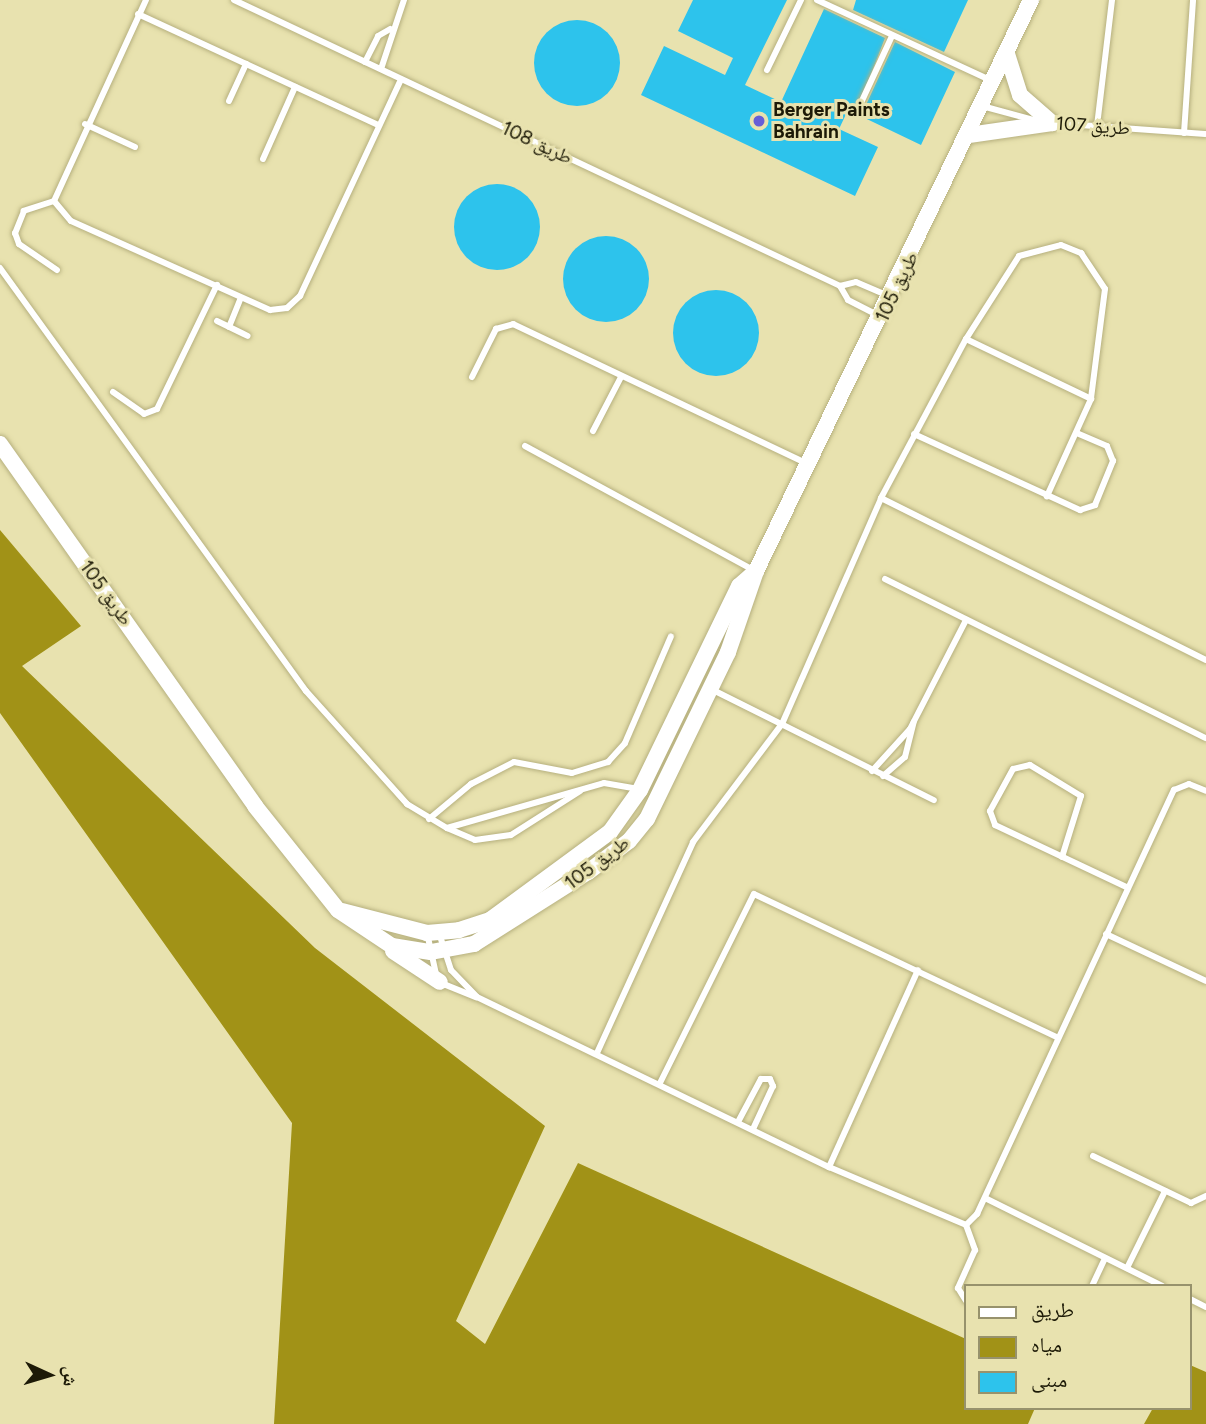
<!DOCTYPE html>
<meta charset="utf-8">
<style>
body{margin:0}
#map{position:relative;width:1206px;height:1424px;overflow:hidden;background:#e8e2af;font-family:Figtree,"Noto Naskh Arabic",sans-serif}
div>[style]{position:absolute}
.water>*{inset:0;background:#a19217}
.building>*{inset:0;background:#2dc3ec}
.round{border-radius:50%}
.roads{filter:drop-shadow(0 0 2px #b6b07e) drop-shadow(0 0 2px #b6b07e)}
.service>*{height:6px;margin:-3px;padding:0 3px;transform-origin:3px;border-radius:3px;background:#fff}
.tertiary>*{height:16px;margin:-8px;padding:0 8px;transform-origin:8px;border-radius:8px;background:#fff}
.dots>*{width:19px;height:19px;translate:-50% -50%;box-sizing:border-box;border:4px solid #e8e2af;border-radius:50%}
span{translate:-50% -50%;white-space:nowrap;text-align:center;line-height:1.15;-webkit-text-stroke:6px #e8e2af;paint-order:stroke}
.poi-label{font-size:19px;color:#1d1a07;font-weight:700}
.left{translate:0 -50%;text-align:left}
.street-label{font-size:19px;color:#1d1a07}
.legend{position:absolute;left:964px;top:1284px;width:228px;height:126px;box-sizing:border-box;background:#e8e2af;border:2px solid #97926c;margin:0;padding:9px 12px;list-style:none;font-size:21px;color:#1d1a07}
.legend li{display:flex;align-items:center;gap:14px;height:35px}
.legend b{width:35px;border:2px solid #97926c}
.north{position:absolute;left:14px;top:1340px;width:70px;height:70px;-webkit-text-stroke:5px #e8e2af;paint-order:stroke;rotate:94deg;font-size:19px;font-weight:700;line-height:28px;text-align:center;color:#1d1a07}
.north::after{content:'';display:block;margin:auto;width:24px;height:32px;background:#1d1a07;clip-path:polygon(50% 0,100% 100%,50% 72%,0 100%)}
</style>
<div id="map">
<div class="water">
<div style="clip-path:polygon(0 530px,81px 626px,22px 666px,315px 948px,545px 1126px,456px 1321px,485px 1344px,578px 1163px,966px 1339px,966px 1408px,1035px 1408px,1028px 1424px,274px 1424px,292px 1123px,0 713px)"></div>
<div style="clip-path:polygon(1190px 1365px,1206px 1372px,1206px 1424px,1144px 1424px,1153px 1408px,1190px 1408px)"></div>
</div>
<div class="building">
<div style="clip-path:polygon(693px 0,787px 0,745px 85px,781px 102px,824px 9px,885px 38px,857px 110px,865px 107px,895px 42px,955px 72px,921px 145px,848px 110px,839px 129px,878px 147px,855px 196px,641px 95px,664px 46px,725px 75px,733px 58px,678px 31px)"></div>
<div style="clip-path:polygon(856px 0,968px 0,944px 52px,853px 10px)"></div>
<div class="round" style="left:534px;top:20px;width:86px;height:86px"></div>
<div class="round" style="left:454px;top:184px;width:86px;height:86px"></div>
<div class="round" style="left:563px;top:236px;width:86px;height:86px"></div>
<div class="round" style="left:673px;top:290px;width:86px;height:86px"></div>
</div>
<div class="roads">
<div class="service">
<div style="left:146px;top:0;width:221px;rotate:114.6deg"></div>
<div style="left:54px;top:201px;width:26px;rotate:50deg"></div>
<div style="left:71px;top:221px;width:218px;rotate:24.1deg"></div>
<div style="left:270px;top:310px;width:17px;rotate:-7deg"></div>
<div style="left:287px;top:308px;width:18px;rotate:-43deg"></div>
<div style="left:300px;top:296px;width:239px;rotate:-65deg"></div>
<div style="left:234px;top:0;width:670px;rotate:25.26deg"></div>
<div style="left:840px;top:286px;width:16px;rotate:60deg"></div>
<div style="left:848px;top:300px;width:33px;rotate:27deg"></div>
<div style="left:817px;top:0;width:193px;rotate:24.8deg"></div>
<div style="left:138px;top:14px;width:264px;rotate:24.8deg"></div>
<div style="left:365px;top:62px;width:29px;rotate:-63deg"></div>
<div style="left:378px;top:36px;width:14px;rotate:-30deg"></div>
<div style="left:381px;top:69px;width:73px;rotate:-71.6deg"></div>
<div style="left:767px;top:70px;width:78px;rotate:-64.1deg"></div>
<div style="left:229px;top:101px;width:41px;rotate:-65.3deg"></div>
<div style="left:860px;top:105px;width:76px;rotate:-65.1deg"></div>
<div style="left:982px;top:106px;width:54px;rotate:15.1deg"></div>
<div style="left:1052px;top:123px;width:154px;rotate:4.1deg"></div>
<div style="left:85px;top:124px;width:55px;rotate:24.7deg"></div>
<div style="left:1097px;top:126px;width:127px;rotate:-83.2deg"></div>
<div style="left:1184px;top:133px;width:133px;rotate:-86.1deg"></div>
<div style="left:263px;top:159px;width:79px;rotate:-66deg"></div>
<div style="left:54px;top:201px;width:32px;rotate:162deg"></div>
<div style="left:24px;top:211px;width:24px;rotate:112deg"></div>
<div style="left:15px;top:233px;width:12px;rotate:70deg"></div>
<div style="left:19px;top:244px;width:46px;rotate:34.4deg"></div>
<div style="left:0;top:268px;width:522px;rotate:54.12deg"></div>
<div style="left:306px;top:691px;width:152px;rotate:48.2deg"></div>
<div style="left:407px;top:804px;width:47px;rotate:31deg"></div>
<div style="left:447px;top:828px;width:163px;rotate:-16deg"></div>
<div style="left:604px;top:783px;width:35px;rotate:10deg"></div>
<div style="left:840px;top:286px;width:16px;rotate:-14deg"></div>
<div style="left:856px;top:282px;width:33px;rotate:23deg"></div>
<div style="left:217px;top:321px;width:34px;rotate:26deg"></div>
<div style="left:229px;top:327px;width:31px;rotate:-68deg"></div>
<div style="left:966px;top:339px;width:139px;rotate:25.6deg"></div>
<div style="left:472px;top:377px;width:54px;rotate:-63.4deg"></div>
<div style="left:496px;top:329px;width:18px;rotate:-16deg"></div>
<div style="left:513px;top:324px;width:327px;rotate:25.4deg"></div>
<div style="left:113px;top:392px;width:38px;rotate:35deg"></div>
<div style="left:144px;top:414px;width:14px;rotate:-21deg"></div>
<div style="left:157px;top:409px;width:138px;rotate:-64.2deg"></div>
<div style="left:593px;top:431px;width:61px;rotate:-62.6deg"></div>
<div style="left:914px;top:434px;width:183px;rotate:24.6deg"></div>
<div style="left:1080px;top:510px;width:16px;rotate:-18deg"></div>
<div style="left:1095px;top:505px;width:48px;rotate:-67.8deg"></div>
<div style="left:1113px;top:461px;width:16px;rotate:-112deg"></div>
<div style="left:1107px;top:446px;width:33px;rotate:-157deg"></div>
<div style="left:525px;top:446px;width:260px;rotate:28.5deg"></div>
<div style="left:881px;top:498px;width:363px;rotate:26.5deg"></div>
<div style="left:885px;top:579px;width:358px;rotate:26.4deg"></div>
<div style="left:711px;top:689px;width:249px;rotate:26.5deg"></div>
<div style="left:872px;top:771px;width:57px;rotate:-47.9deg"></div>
<div style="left:910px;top:729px;width:123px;rotate:-62.8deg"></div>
<div style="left:883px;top:776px;width:29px;rotate:-41deg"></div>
<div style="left:905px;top:757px;width:36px;rotate:-76deg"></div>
<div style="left:429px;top:819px;width:55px;rotate:-39.8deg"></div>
<div style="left:471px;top:784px;width:48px;rotate:-27.1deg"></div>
<div style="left:514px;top:762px;width:59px;rotate:10.7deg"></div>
<div style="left:572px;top:773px;width:38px;rotate:-17deg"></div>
<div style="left:608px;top:762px;width:25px;rotate:-48deg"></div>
<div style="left:625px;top:743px;width:116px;rotate:-66.7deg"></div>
<div style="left:447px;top:828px;width:30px;rotate:23deg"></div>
<div style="left:475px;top:840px;width:36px;rotate:-8deg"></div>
<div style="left:511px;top:835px;width:82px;rotate:-32.5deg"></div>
<div style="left:1062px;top:857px;width:64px;rotate:-72.7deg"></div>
<div style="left:1081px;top:796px;width:60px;rotate:-148.7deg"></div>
<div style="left:1030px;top:765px;width:17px;rotate:167deg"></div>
<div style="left:1013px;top:769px;width:48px;rotate:118.7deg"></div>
<div style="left:990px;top:811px;width:15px;rotate:70deg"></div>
<div style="left:995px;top:825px;width:147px;rotate:25.3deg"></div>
<div style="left:427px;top:933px;width:42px;rotate:77.6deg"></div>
<div style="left:439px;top:933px;width:39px;rotate:72deg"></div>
<div style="left:451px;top:970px;width:37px;rotate:46deg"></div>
<div style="left:477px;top:997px;width:391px;rotate:25.8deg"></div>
<div style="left:829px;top:1167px;width:149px;rotate:22.9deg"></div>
<div style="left:966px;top:1225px;width:16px;rotate:-45deg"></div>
<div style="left:977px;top:1214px;width:468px;rotate:-65.1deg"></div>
<div style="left:1174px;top:790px;width:16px;rotate:-22deg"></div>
<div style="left:1189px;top:784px;width:18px;rotate:22deg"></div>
<div style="left:1106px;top:934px;width:110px;rotate:25.2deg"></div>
<div style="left:441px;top:983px;width:38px;rotate:22deg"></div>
<div style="left:597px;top:1053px;width:232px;rotate:-65.5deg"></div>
<div style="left:693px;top:842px;width:148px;rotate:-53deg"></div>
<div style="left:782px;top:724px;width:247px;rotate:-66.3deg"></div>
<div style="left:881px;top:498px;width:180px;rotate:-61.9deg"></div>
<div style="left:966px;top:339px;width:98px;rotate:-57.4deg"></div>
<div style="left:1019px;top:256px;width:43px;rotate:-14.7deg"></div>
<div style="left:1061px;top:245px;width:22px;rotate:22deg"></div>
<div style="left:1081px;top:253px;width:43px;rotate:56.3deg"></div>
<div style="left:1105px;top:289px;width:111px;rotate:97.3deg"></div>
<div style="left:1091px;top:399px;width:107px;rotate:114.4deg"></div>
<div style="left:660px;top:1083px;width:211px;rotate:-63.6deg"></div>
<div style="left:754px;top:894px;width:336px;rotate:25.3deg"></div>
<div style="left:738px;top:1122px;width:49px;rotate:-61.9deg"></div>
<div style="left:761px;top:1079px;width:9px"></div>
<div style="left:770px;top:1079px;width:8px;rotate:67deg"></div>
<div style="left:773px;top:1086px;width:47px;rotate:114.9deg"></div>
<div style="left:1093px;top:1156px;width:109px;rotate:25.6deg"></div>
<div style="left:1191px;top:1203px;width:17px;rotate:-25deg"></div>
<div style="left:829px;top:1167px;width:216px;rotate:-65.7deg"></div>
<div style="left:985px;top:1198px;width:198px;rotate:26.4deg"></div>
<div style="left:966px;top:1225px;width:27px;rotate:70deg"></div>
<div style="left:975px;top:1250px;width:42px;rotate:114.1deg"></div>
<div style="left:958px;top:1288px;width:15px;rotate:58deg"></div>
<div style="left:1127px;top:1268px;width:86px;rotate:-63.7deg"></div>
<div style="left:1092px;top:1286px;width:31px;rotate:-65deg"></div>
<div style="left:1190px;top:1299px;width:18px;rotate:27deg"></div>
</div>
<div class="tertiary">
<div style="left:1007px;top:54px;width:43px;rotate:72.4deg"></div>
<div style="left:1020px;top:95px;width:43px;rotate:41.2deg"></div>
<div style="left:969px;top:135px;width:84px;rotate:-8.2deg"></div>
<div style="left:0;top:444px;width:443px;rotate:54.8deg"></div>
<div style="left:255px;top:806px;width:133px;rotate:51.4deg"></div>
<div style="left:338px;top:910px;width:65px;rotate:33.7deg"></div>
<div style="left:392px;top:946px;width:39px;rotate:9deg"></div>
<div style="left:431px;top:952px;width:44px;rotate:-10.5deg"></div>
<div style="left:474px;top:944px;width:135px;rotate:-32.3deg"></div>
<div style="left:588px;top:872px;width:51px;rotate:-37.1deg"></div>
<div style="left:629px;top:841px;width:28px;rotate:-51deg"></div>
<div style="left:647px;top:819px;width:186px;rotate:-64.1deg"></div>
<div style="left:728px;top:652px;width:86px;rotate:-70.9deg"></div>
<div style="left:756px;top:571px;width:634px;rotate:-64.28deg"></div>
<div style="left:342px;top:911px;width:88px;rotate:14.5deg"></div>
<div style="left:427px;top:933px;width:32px;rotate:-5deg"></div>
<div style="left:459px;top:930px;width:33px;rotate:-18deg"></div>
<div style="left:490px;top:920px;width:149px;rotate:-36.3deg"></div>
<div style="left:610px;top:832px;width:52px;rotate:-54.5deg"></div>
<div style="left:640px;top:790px;width:227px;rotate:-64.1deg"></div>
<div style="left:739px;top:586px;width:23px;rotate:-41deg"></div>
<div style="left:393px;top:951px;width:56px;rotate:33.4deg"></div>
</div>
</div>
<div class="dots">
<div style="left:759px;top:121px;background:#665ed7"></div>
</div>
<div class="poi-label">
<span class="left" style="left:773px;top:121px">Berger Paints<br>Bahrain</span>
</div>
<div class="street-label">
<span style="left:1093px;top:126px;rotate:4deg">طريق 107</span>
<span style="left:537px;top:143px;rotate:25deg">طريق 108</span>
<span style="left:897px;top:287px;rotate:-65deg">طريق 105</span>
<span style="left:106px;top:593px;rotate:54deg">طريق 105</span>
<span style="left:597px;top:863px;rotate:-37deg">طريق 105</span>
</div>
<ul class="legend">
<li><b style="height:9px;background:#fff"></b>طريق</li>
<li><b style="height:19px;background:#a19217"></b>مياه</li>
<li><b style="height:19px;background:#2dc3ec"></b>مبنى</li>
</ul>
<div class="north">ش</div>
</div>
